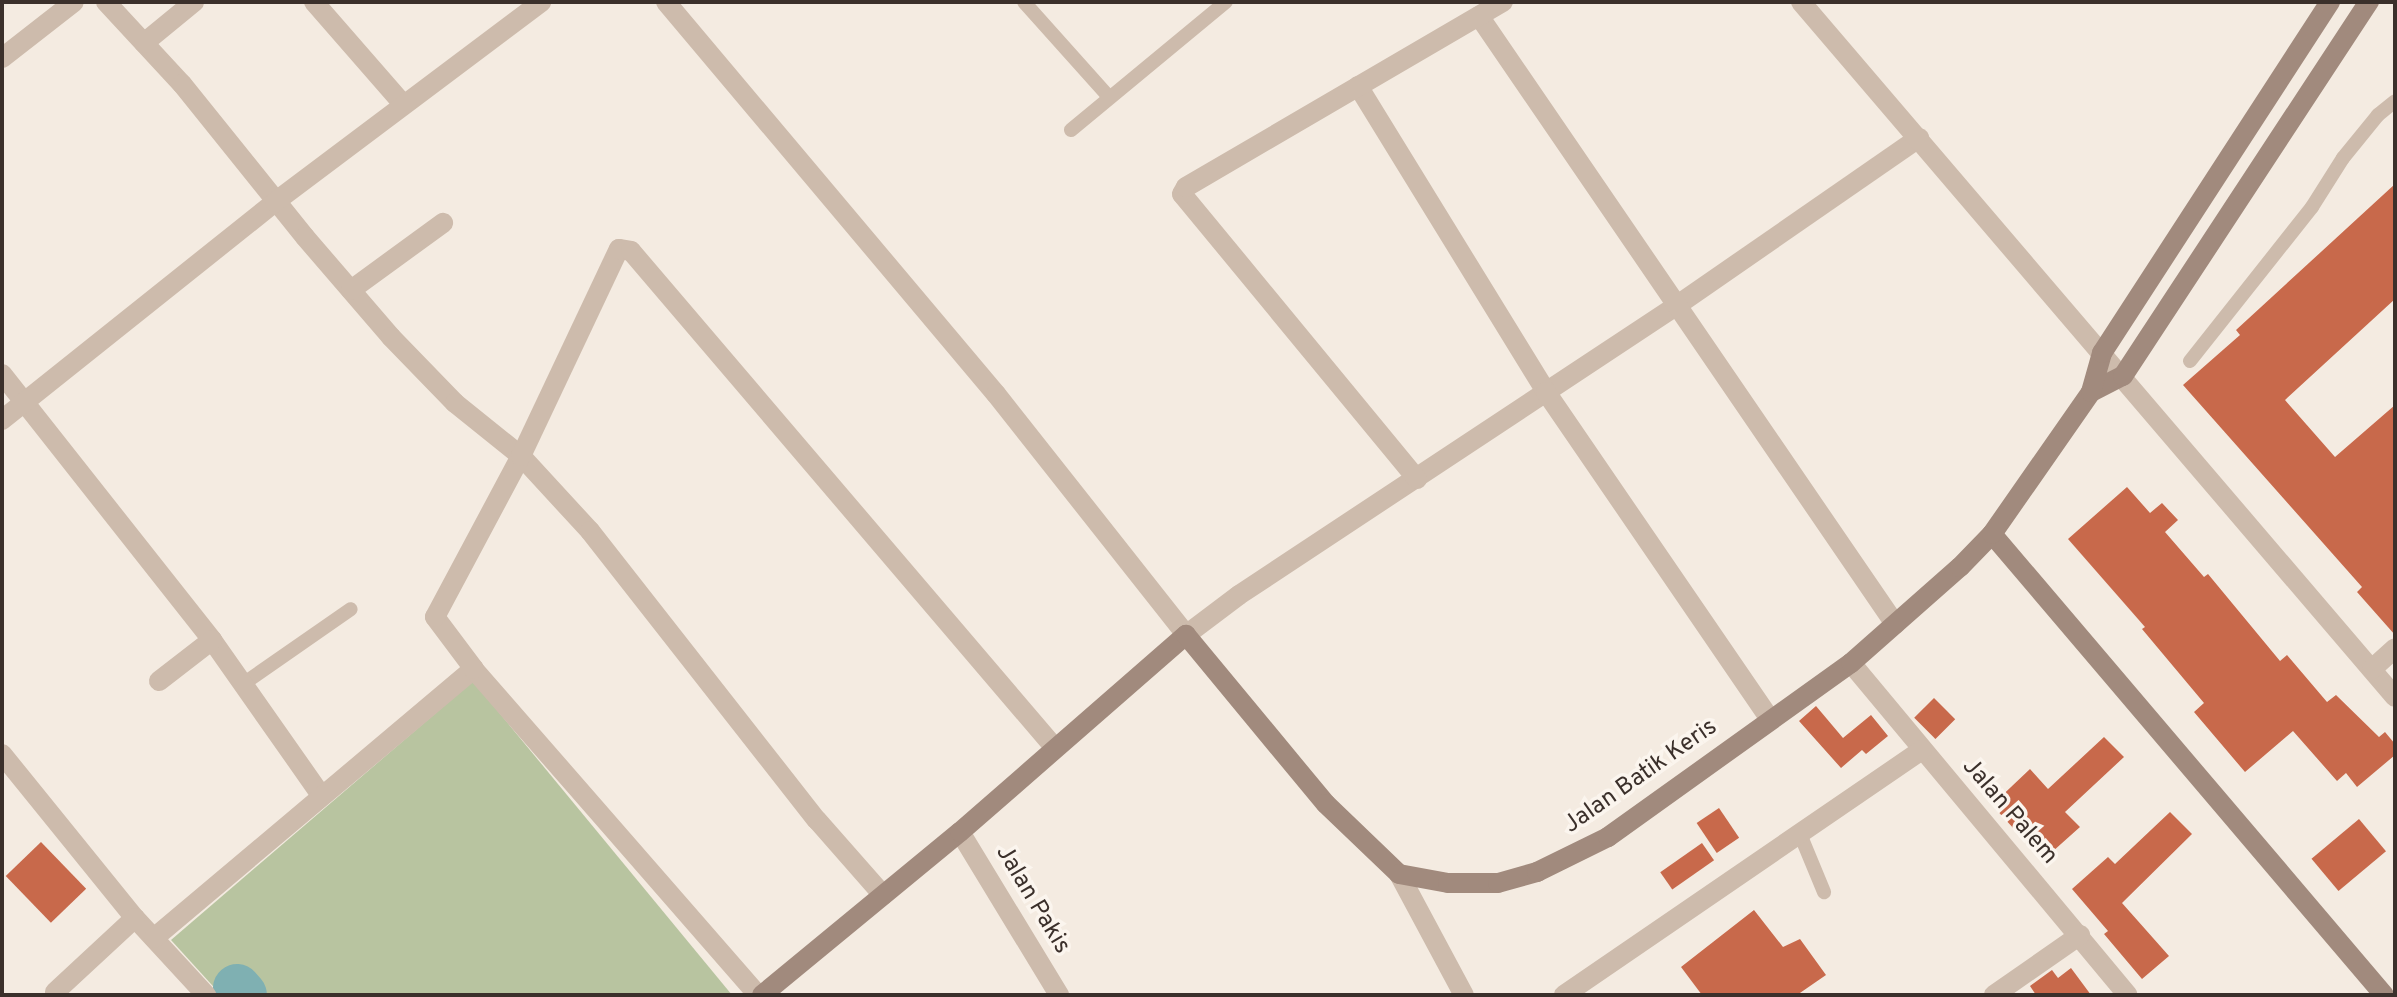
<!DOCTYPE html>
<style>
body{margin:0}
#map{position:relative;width:2397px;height:997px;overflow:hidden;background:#f4ebe1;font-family:Overpass,sans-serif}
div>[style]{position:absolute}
.green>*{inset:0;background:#b8c4a0}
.river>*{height:48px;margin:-24px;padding:0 24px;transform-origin:24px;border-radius:24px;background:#7fb0b2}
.building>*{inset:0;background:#c8694b;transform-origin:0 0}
.lane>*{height:14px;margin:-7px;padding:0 7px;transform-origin:7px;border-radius:7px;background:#cdbbac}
.street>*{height:20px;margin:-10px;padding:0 10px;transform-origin:10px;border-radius:10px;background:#cdbbac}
.secondary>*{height:20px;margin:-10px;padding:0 10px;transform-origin:10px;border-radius:10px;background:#a18a7d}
span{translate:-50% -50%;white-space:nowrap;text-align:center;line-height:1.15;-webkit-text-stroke:7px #fbf5ee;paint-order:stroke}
.street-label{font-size:24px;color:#3b302b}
.frame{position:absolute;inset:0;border:4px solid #3b302b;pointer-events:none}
</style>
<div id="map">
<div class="green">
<div style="clip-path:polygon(473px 681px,732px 995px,221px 995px,171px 940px)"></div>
</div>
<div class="river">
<div style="left:237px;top:988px;width:9px;rotate:49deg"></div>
</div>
<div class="building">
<div style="clip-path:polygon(2395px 184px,2395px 299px,2285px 400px,2335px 457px,2395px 405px,2395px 635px,2357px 592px,2362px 587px,2183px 385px,2240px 335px,2236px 330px)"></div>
<div style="clip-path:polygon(2127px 487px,2150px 513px,2162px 503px,2178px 520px,2165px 532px,2204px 577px,2208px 574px,2280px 661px,2287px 655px,2327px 702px,2336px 695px,2379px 737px,2385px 732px,2395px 744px,2395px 755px,2357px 787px,2346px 773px,2337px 781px,2293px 731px,2245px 772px,2194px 712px,2204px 703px,2142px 629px,2145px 627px,2068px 539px)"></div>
<div style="left:1934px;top:698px;width:30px;height:28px;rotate:45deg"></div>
<div style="clip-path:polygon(1816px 706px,1843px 738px,1871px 715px,1888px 736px,1866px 754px,1862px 750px,1841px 768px,1799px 721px)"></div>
<div style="clip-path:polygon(2104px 737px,2124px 757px,2065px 812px,2080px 827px,2052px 852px,2035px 834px,2027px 843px,1992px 805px,2030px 769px,2048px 789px)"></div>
<div style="left:1719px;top:808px;width:36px;height:27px;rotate:56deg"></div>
<div style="clip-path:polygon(2170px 812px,2192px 834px,2122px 903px,2169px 956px,2142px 979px,2104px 934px,2108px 931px,2072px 889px,2108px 857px,2115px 864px)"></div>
<div style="left:2359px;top:819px;width:42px;height:62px;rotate:50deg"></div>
<div style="left:41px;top:842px;width:65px;height:49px;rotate:46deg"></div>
<div style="left:1702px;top:843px;width:21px;height:51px;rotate:55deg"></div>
<div style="clip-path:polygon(1754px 910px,1783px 947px,1800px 939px,1826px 975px,1797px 995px,1702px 995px,1681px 967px)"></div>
<div style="clip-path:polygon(2071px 968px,2091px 995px,2036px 995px,2030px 986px,2052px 970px,2058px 978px)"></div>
</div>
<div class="lane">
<div style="left:1024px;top:2px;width:127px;rotate:48.2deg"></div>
<div style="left:1071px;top:130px;width:201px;rotate:-39.6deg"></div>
<div style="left:2190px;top:361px;width:196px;rotate:-51.6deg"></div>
<div style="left:2312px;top:207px;width:58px;rotate:-57.7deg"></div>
<div style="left:2343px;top:158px;width:55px;rotate:-50.9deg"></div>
<div style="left:2378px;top:115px;width:22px;rotate:-39deg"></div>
<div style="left:243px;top:684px;width:131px;rotate:-34.8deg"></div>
<div style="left:1800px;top:834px;width:63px;rotate:67.5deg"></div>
</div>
<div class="street">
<div style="left:106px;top:2px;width:112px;rotate:47.2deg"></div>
<div style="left:182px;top:84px;width:196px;rotate:51.2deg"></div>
<div style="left:305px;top:237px;width:132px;rotate:49.3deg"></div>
<div style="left:391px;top:337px;width:92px;rotate:45.9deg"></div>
<div style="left:455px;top:403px;width:85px;rotate:38.8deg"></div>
<div style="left:521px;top:456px;width:102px;rotate:47.4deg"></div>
<div style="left:590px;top:531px;width:367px;rotate:51.9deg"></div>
<div style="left:817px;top:820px;width:100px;rotate:48.7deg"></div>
<div style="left:314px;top:2px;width:135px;rotate:48.9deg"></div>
<div style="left:666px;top:2px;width:512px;rotate:49.91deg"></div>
<div style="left:996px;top:394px;width:307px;rotate:51.7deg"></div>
<div style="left:1186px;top:635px;width:66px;rotate:-37deg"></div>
<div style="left:1239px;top:595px;width:528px;rotate:-33.48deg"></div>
<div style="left:1679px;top:304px;width:292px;rotate:-34.7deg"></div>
<div style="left:1801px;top:2px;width:914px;rotate:49.48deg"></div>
<div style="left:1479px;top:16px;width:737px;rotate:55.62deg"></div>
<div style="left:144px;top:43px;width:65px;rotate:-39.4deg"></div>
<div style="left:2px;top:58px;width:91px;rotate:-37.9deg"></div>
<div style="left:1358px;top:86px;width:359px;rotate:58.4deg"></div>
<div style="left:1546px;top:392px;width:396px;rotate:55.6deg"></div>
<div style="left:351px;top:290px;width:114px;rotate:-36.1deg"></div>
<div style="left:2px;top:374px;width:339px;rotate:51.7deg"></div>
<div style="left:212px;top:640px;width:189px;rotate:54.9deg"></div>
<div style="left:2px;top:420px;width:349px;rotate:-38.6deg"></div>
<div style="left:275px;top:202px;width:333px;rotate:-36.9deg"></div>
<div style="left:1417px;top:479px;width:369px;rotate:-129.5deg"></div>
<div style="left:1182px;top:194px;width:8px;rotate:-60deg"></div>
<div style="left:1186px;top:187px;width:367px;rotate:-30.3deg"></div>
<div style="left:1851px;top:663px;width:432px;rotate:50.2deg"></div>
<div style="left:2372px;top:669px;width:31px;rotate:-42deg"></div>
<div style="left:159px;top:681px;width:67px;rotate:-37.7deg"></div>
<div style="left:2px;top:754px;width:211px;rotate:51deg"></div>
<div style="left:135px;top:918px;width:105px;rotate:47.3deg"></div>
<div style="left:960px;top:832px;width:191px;rotate:58.7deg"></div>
<div style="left:1399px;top:874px;width:137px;rotate:61.8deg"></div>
<div style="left:154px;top:938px;width:418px;rotate:-40.1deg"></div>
<div style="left:55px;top:992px;width:109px;rotate:-42.8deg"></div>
<div style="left:758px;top:995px;width:432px;rotate:-131.1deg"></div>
<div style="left:474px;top:669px;width:65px;rotate:-126.9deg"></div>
<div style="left:435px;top:617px;width:183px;rotate:-61.9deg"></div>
<div style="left:521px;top:456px;width:229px;rotate:-64.7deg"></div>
<div style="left:619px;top:249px;width:12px;rotate:9deg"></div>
<div style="left:631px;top:251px;width:652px;rotate:49.54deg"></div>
<div style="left:1564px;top:995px;width:434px;rotate:-34.4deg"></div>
<div style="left:1994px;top:995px;width:105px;rotate:-34.9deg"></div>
</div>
<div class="secondary">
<div style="left:2091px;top:392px;width:36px;rotate:-27deg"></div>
<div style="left:2123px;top:376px;width:448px;rotate:-56.7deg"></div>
<div style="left:1992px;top:534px;width:605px;rotate:49.62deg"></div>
<div style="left:762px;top:995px;width:256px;rotate:-39.5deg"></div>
<div style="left:960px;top:832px;width:300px;rotate:-41.1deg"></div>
<div style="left:1186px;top:635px;width:219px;rotate:50.4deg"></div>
<div style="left:1326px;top:804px;width:101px;rotate:43.8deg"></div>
<div style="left:1399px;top:874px;width:50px;rotate:10.4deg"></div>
<div style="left:1448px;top:883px;width:50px"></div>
<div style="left:1498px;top:883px;width:41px;rotate:-15.8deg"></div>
<div style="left:1537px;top:872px;width:79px;rotate:-26.2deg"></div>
<div style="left:1608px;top:837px;width:299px;rotate:-35.6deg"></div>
<div style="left:1851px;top:663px;width:145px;rotate:-41.4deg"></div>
<div style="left:1960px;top:567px;width:46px;rotate:-45.9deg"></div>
<div style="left:1992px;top:534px;width:173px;rotate:-55.1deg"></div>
<div style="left:2091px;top:392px;width:41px;rotate:-74.2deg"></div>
<div style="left:2102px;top:353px;width:419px;rotate:-57deg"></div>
</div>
<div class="street-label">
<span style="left:1641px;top:777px;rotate:-35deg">Jalan Batik Keris</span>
<span style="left:2009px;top:812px;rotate:49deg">Jalan Palem</span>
<span style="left:1032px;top:900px;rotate:59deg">Jalan Pakis</span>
</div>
<div class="frame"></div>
</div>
